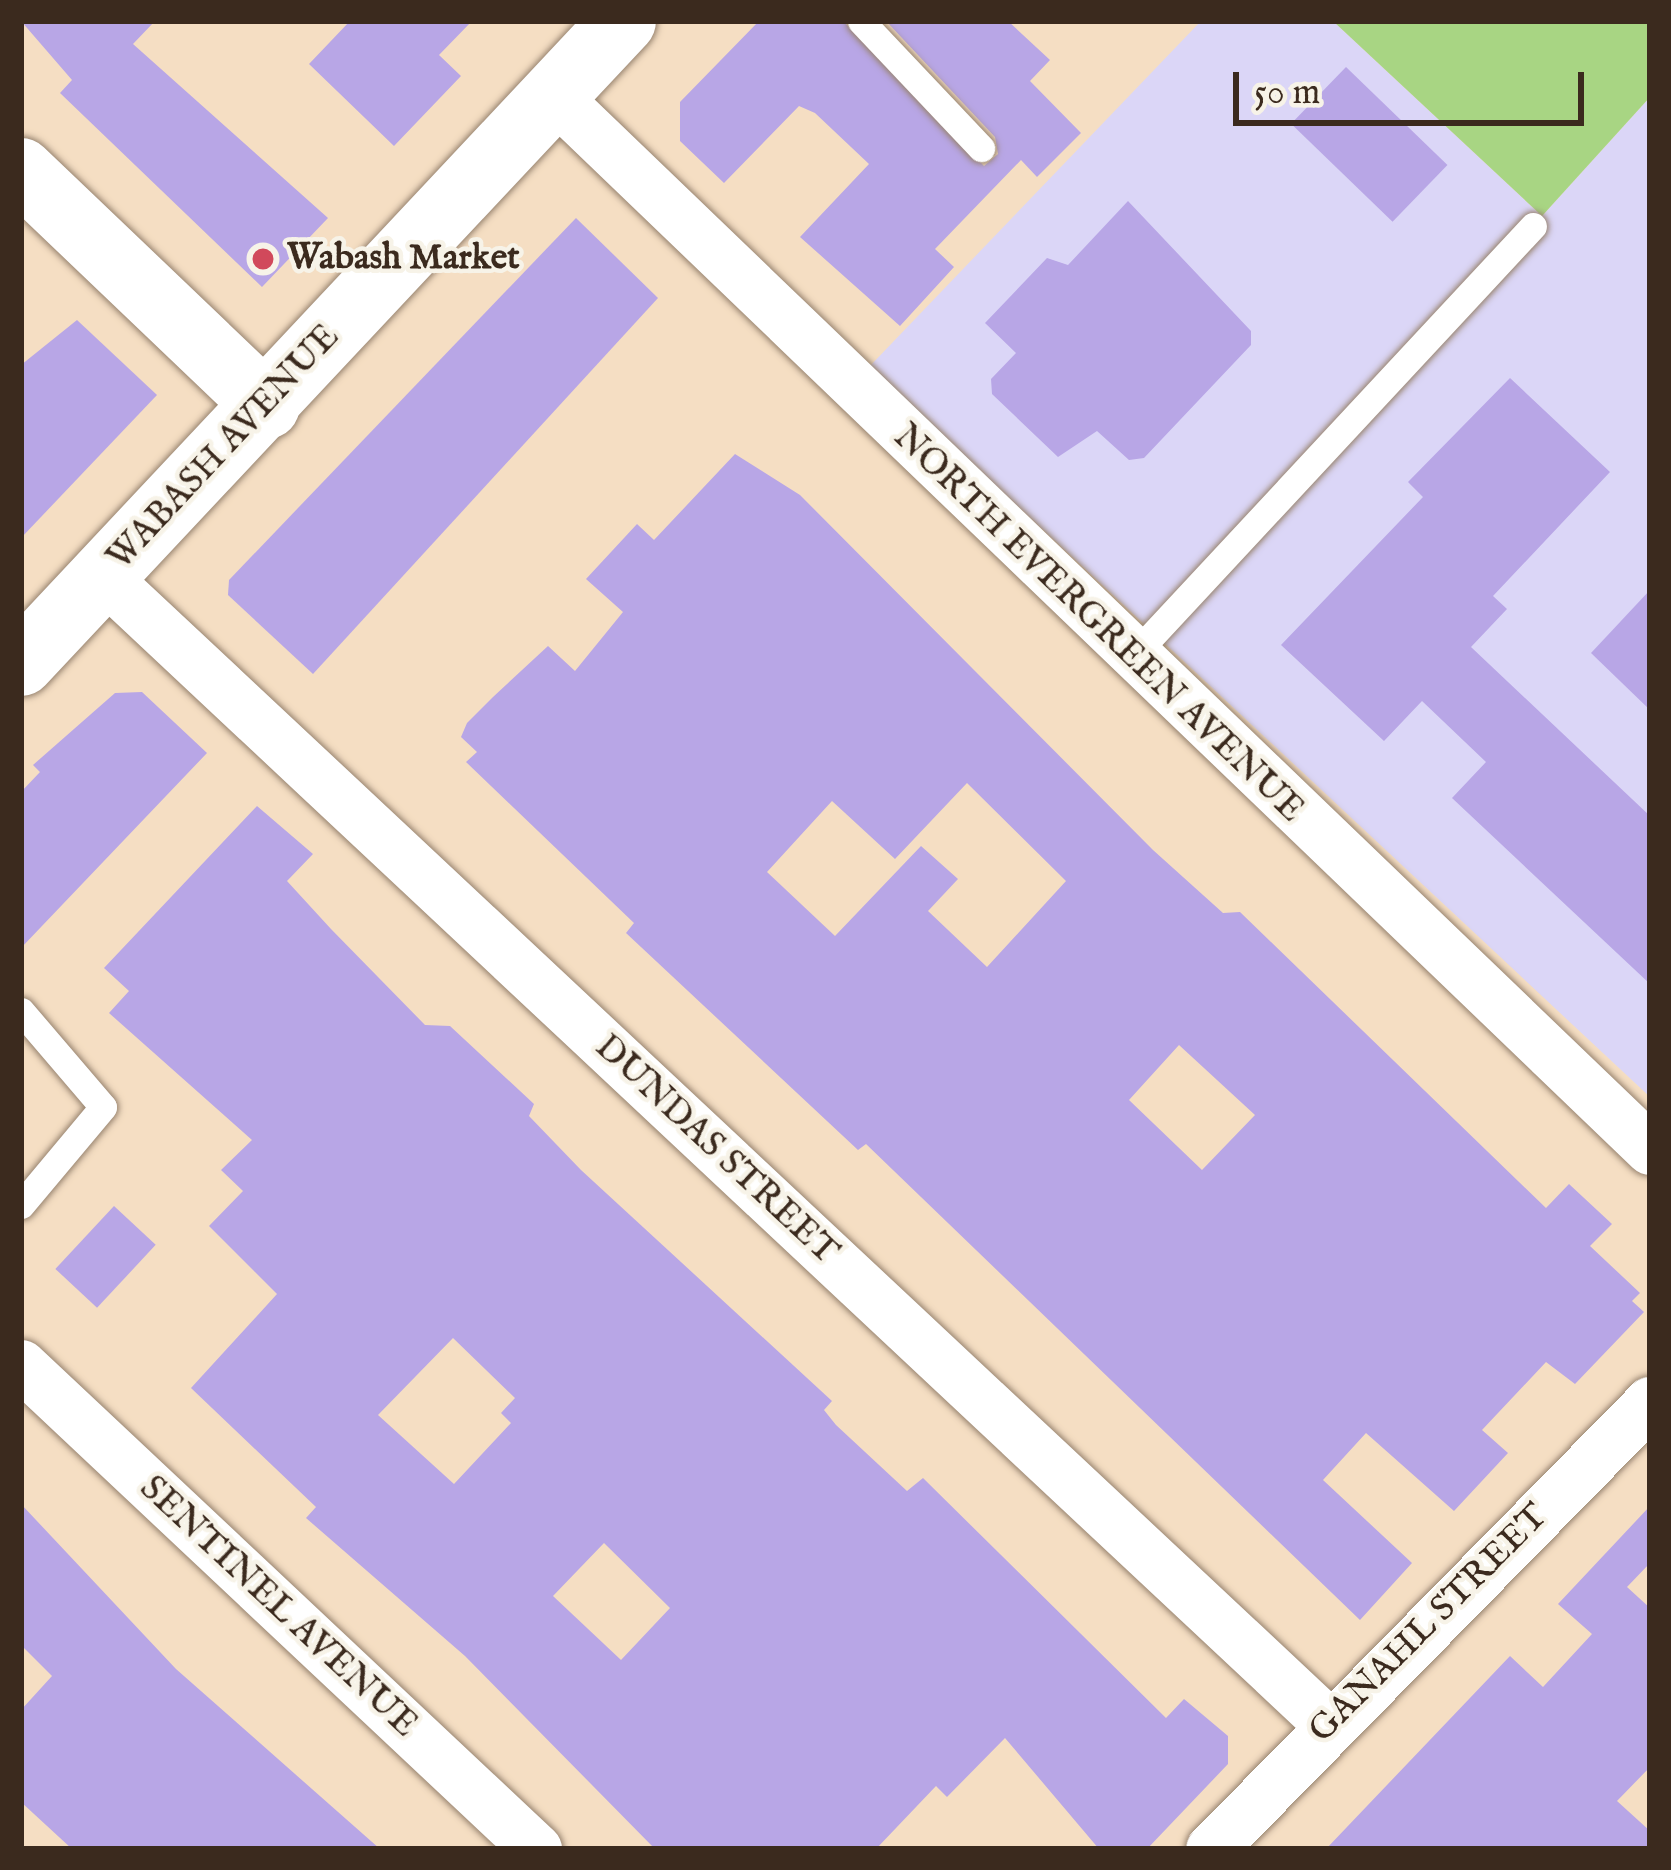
<!DOCTYPE html>
<style>
body{margin:0}
#map{position:relative;width:1671px;height:1870px;overflow:hidden;background:#f5dec3;font-family:"IM FELL English",serif}
div>[style]{position:absolute}
.built>*{inset:0;background:#dbd6f7}
.green>*{inset:0;background:#a8d583}
.building>*{inset:0;background:#b8a6e6;transform-origin:0 0}
.roads{filter:drop-shadow(0 0 3px #988470) drop-shadow(0 0 3px #988470)}
.lane>*{height:27px;margin:-13.5px;padding:0 13.5px;transform-origin:13.5px;border-radius:13.5px;background:#fff}
.street>*{height:51px;margin:-25.5px;padding:0 25.5px;transform-origin:25.5px;border-radius:25.5px;background:#fff}
.secondary>*{height:66px;margin:-33px;padding:0 33px;transform-origin:33px;border-radius:33px;background:#fff}
.dots>*{width:33px;height:33px;translate:-50% -50%;box-sizing:border-box;border:6px solid #f7f3e8;border-radius:50%}
span{translate:-50% -50%;white-space:nowrap;text-align:center;line-height:1.15;-webkit-text-stroke:9px #f7f3e8;paint-order:stroke}
.poi-label{font-size:36px;color:#3b2a1e;font-weight:700}
.left{translate:0 -50%;text-align:left}
.street-label{font-size:36px;color:#3b2a1e}
.frame{position:absolute;inset:0;border:24px solid #3b2a1e;pointer-events:none}
.scale{position:absolute;left:1233px;top:72px;width:351px;height:54px;box-sizing:border-box;border:6px solid #3b2a1e;border-top:0;padding-left:15px;font-size:36px;line-height:42px;white-space:nowrap;color:#3b2a1e;-webkit-text-stroke:9px #f7f3e8;paint-order:stroke}
</style>
<div id="map">
<div class="built">
<div style="clip-path:polygon(1201px 21px,1333px 21px,1542px 216px,1650px 97px,1650px 1097px,869px 367px)"></div>
</div>
<div class="green">
<div style="clip-path:polygon(1333px 21px,1650px 21px,1650px 97px,1542px 216px)"></div>
</div>
<div class="building">
<div style="clip-path:polygon(21px 21px,155px 21px,133px 44px,328px 218px,262px 287px,60px 93px,72px 80px)"></div>
<div style="clip-path:polygon(350px 21px,472px 21px,439px 55px,461px 76px,394px 146px,309px 64px)"></div>
<div style="clip-path:polygon(759px 21px,843px 21px,984px 166px,998px 154px,995px 137px,886px 21px,1008px 21px,1050px 60px,1030px 81px,1081px 133px,1037px 177px,1021px 160px,935px 249px,954px 267px,900px 326px,800px 237px,869px 164px,815px 113px,799px 106px,724px 183px,680px 141px,680px 102px)"></div>
<div style="left:1346px;top:67px;width:141px;height:79px;rotate:44deg"></div>
<div style="clip-path:polygon(1128px 201px,1251px 331px,1251px 345px,1144px 458px,1129px 460px,1097px 431px,1058px 457px,992px 394px,991px 379px,1016px 353px,985px 323px,1047px 258px,1068px 265px)"></div>
<div style="clip-path:polygon(576px 218px,658px 298px,313px 674px,228px 595px,229px 580px)"></div>
<div style="clip-path:polygon(77px 320px,157px 395px,21px 538px,21px 365px)"></div>
<div style="clip-path:polygon(1510px 378px,1610px 472px,1493px 596px,1507px 609px,1471px 647px,1650px 816px,1650px 984px,1452px 798px,1486px 762px,1422px 701px,1384px 741px,1281px 645px,1423px 497px,1408px 482px)"></div>
<div style="clip-path:polygon(evenodd,735px 454px,800px 495px,1153px 850px,1223px 913px,1240px 912px,1546px 1208px,1569px 1184px,1612px 1224px,1590px 1246px,1640px 1293px,1632px 1301px,1644px 1312px,1575px 1384px,1546px 1362px,1482px 1430px,1508px 1453px,1454px 1511px,1366px 1433px,1323px 1480px,1412px 1563px,1360px 1620px,866px 1144px,858px 1150px,626px 933px,634px 923px,466px 762px,477px 752px,461px 737px,467px 723px,493px 697px,548px 646px,575px 671px,623px 612px,586px 579px,637px 524px,654px 540px,735px 454px,967px 783px,1066px 881px,987px 967px,928px 911px,958px 879px,921px 846px,835px 936px,767px 872px,832px 801px,895px 859px,967px 783px,735px 454px,1179px 1045px,1255px 1115px,1202px 1170px,1129px 1100px,1179px 1045px)"></div>
<div style="clip-path:polygon(1650px 590px,1650px 710px,1591px 653px)"></div>
<div style="clip-path:polygon(142px 692px,207px 753px,21px 948px,21px 792px,40px 772px,33px 765px,115px 693px)"></div>
<div style="clip-path:polygon(evenodd,257px 806px,313px 854px,287px 881px,331px 929px,425px 1025px,450px 1026px,534px 1104px,529px 1116px,581px 1170px,832px 1401px,824px 1410px,836px 1425px,907px 1491px,923px 1478px,1166px 1718px,1184px 1699px,1228px 1736px,1228px 1764px,1147px 1849px,1099px 1849px,1005px 1738px,947px 1797px,936px 1786px,876px 1849px,655px 1849px,465px 1656px,306px 1518px,316px 1507px,191px 1388px,277px 1294px,209px 1226px,243px 1191px,221px 1170px,252px 1140px,109px 1013px,129px 991px,104px 968px,257px 806px,453px 1338px,515px 1398px,501px 1413px,511px 1423px,454px 1484px,378px 1415px,453px 1338px,257px 806px,604px 1543px,670px 1608px,621px 1660px,553px 1596px,604px 1543px)"></div>
<div style="left:114px;top:1206px;width:57px;height:86px;rotate:43deg"></div>
<div style="clip-path:polygon(21px 1504px,176px 1669px,380px 1849px,72px 1849px,21px 1802px,21px 1710px,52px 1676px,21px 1645px)"></div>
<div style="clip-path:polygon(1650px 1506px,1650px 1563px,1627px 1587px,1650px 1608px,1650px 1767px,1617px 1801px,1650px 1831px,1650px 1849px,1326px 1849px,1510px 1656px,1543px 1687px,1592px 1634px,1558px 1604px)"></div>
</div>
<div class="roads">
<div class="lane">
<div style="left:861px;top:21px;width:175px;rotate:46.6deg"></div>
<div style="left:1131px;top:658px;width:590px;rotate:-47.06deg"></div>
<div style="left:21px;top:1011px;width:126px;rotate:49.5deg"></div>
<div style="left:103px;top:1107px;width:128px;rotate:129.9deg"></div>
</div>
<div class="street">
<div style="left:551px;top:93px;width:1524px;rotate:43.86deg"></div>
<div style="left:103px;top:576px;width:1680px;rotate:43.12deg"></div>
<div style="left:21px;top:1365px;width:707px;rotate:43.22deg"></div>
<div style="left:1211px;top:1849px;width:627px;rotate:-45.52deg"></div>
</div>
<div class="secondary">
<div style="left:21px;top:171px;width:340px;rotate:43.7deg"></div>
<div style="left:21px;top:663px;width:880px;rotate:-46.84deg"></div>
</div>
</div>
<div class="dots">
<div style="left:263px;top:259px;background:#d1495b"></div>
</div>
<div class="poi-label">
<span class="left" style="left:287px;top:259px">Wabash Market</span>
</div>
<div class="street-label">
<span style="left:224px;top:448px;rotate:-47deg">WABASH AVENUE</span>
<span style="left:1098px;top:624px;rotate:44deg">NORTH EVERGREEN AVENUE</span>
<span style="left:716px;top:1150px;rotate:43deg">DUNDAS STREET</span>
<span style="left:278px;top:1607px;rotate:43deg">SENTINEL AVENUE</span>
<span style="left:1429px;top:1624px;rotate:-45deg">GANAHL STREET</span>
</div>
<div class="frame"></div>
<div class="scale">50 m</div>
</div>
